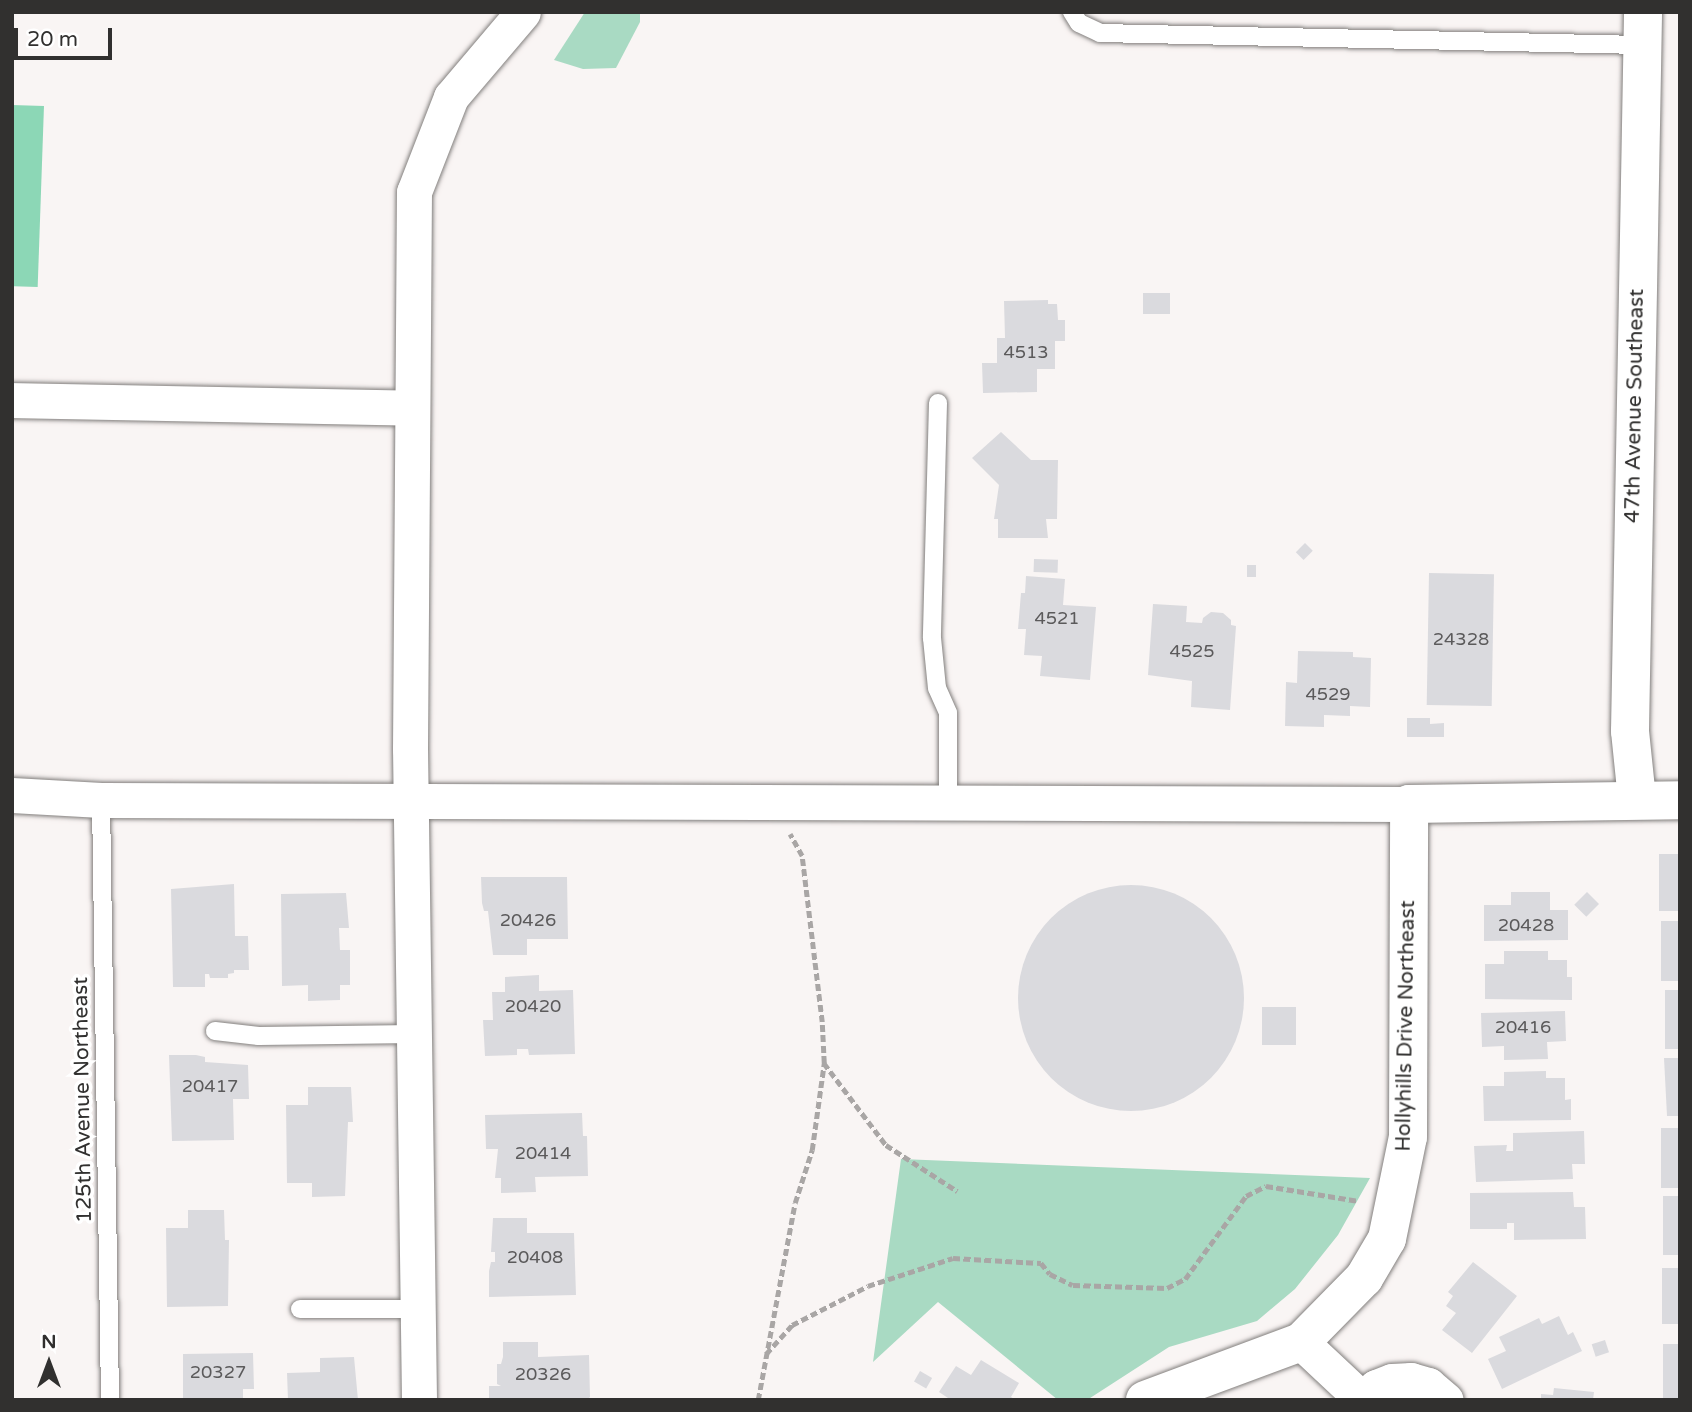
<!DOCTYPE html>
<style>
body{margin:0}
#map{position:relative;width:1692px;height:1412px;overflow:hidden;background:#f9f5f4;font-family:"Varela Round",sans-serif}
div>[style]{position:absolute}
.green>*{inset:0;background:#a9dac3}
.forest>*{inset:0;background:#8cd7b6;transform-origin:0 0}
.building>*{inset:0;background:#dadade;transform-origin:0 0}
.round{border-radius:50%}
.path>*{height:4.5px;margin-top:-2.25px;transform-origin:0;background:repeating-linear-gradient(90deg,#a9a6a5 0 7px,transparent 0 10.5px)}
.roads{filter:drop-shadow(0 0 2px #827f7d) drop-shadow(0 0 2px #827f7d)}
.lane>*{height:18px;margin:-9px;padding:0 9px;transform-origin:9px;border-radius:9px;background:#fff}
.street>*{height:35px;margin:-17.5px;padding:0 17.5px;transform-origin:17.5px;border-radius:17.5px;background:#fff}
.secondary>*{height:38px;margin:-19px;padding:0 19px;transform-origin:19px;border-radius:19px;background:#fff}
span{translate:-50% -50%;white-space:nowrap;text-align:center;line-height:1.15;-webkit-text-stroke:7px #fff;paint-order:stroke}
.number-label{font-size:18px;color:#5b5a5b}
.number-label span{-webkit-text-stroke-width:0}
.street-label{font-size:21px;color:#31302f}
.frame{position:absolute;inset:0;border:14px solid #31302f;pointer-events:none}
.north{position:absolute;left:14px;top:1328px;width:70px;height:70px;-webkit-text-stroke:5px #fff;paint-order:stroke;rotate:0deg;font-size:19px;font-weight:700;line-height:28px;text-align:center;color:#31302f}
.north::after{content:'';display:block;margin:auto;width:24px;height:32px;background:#31302f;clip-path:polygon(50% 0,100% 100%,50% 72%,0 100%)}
.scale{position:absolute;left:14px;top:28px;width:98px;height:32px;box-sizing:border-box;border:4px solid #31302f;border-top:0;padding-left:9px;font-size:21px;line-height:24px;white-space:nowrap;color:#31302f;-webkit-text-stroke:5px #fff;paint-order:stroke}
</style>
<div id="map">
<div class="green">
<div style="clip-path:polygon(585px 12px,640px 12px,640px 22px,616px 68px,583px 69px,554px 60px)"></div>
<div style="clip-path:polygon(901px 1159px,1370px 1178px,1338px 1235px,1295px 1289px,1257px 1321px,1169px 1347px,1087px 1400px,1058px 1400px,938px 1302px,873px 1362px)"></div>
</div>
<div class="forest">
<div style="left:12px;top:105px;width:32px;height:181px;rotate:2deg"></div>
</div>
<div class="building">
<div style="left:1170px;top:293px;width:21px;height:27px;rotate:90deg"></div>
<div style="clip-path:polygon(1048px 300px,1048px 304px,1057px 304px,1058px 320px,1065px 320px,1065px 341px,1055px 341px,1055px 369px,1037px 369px,1037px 392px,983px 393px,982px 363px,997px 363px,997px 338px,1005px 338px,1004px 301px)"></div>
<div style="clip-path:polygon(1001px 432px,1031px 460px,1058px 460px,1057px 519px,1046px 519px,1048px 538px,998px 538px,998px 519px,994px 519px,999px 485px,972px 458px)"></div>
<div style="left:1305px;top:543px;width:11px;height:13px;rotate:45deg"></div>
<div style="left:1034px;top:559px;width:24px;height:13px;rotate:2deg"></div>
<div style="left:1247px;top:565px;width:9px;height:12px"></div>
<div style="left:1429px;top:573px;width:65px;height:132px;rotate:1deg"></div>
<div style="clip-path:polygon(1026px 576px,1065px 579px,1063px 605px,1096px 607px,1090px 680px,1040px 676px,1042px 656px,1024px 655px,1026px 629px,1018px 629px,1021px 593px,1025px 593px)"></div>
<div style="clip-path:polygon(1153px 604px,1187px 606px,1186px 622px,1202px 623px,1203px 618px,1211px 612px,1223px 613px,1231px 620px,1231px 625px,1236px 626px,1230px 710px,1191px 707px,1192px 681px,1148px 675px)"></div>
<div style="clip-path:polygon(1298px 651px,1353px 652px,1353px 657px,1371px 658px,1370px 707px,1350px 706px,1350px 716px,1324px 715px,1324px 727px,1285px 726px,1286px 682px,1297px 683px)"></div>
<div style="clip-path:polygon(1407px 718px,1430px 718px,1430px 724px,1444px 723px,1444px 737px,1407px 737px)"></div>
<div style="left:1680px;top:854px;width:57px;height:21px;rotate:90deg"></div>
<div style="clip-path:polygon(481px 877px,567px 877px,568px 939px,527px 939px,527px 955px,493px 955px,488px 911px,484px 911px,482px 903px)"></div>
<div style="clip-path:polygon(234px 884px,235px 936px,248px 936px,249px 970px,234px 970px,234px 973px,228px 974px,228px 978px,210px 978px,209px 974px,205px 974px,205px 987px,173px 987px,171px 889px)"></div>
<div class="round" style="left:1018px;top:885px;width:226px;height:226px"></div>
<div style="clip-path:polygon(1511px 892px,1550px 892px,1550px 910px,1568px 910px,1568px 940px,1484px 941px,1484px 905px,1511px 905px)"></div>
<div style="left:1587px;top:892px;width:17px;height:18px;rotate:45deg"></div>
<div style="clip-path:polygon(346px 893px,349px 928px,339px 928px,340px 950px,350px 950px,350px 985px,340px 985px,340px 1000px,308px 1001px,308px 985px,282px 986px,281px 894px)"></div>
<div style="left:1661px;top:921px;width:19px;height:60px"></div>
<div style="clip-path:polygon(1504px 951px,1548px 951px,1548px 960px,1567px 960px,1567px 977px,1572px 977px,1572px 1000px,1485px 999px,1485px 964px,1504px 964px)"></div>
<div style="clip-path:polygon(539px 975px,539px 991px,573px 990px,575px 1054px,529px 1055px,528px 1049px,517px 1049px,517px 1055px,485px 1056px,483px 1020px,493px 1020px,492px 992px,505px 992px,505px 977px)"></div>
<div style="left:1665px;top:990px;width:15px;height:59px"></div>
<div style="left:1262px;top:1007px;width:34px;height:38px"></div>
<div style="clip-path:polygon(1565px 1011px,1566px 1041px,1547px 1042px,1548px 1059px,1504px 1060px,1504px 1046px,1482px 1047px,1481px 1013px)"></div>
<div style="clip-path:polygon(169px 1055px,196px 1055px,205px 1057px,205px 1062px,248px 1065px,249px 1099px,233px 1099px,234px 1140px,172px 1141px)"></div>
<div style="clip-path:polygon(1664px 1058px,1680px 1058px,1680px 1116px,1667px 1116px)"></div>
<div style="clip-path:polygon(1546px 1071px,1546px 1078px,1565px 1078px,1565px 1100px,1571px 1099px,1571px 1120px,1484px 1121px,1483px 1086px,1504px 1086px,1504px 1072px)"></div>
<div style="clip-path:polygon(308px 1087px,351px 1087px,353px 1122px,348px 1122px,345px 1196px,312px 1197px,312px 1183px,287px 1183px,286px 1105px,308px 1105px)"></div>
<div style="clip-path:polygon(582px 1113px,583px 1136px,587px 1136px,588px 1176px,535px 1177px,536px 1192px,501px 1193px,501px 1178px,495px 1178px,498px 1149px,486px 1149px,485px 1115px)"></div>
<div style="left:1661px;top:1128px;width:19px;height:60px"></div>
<div style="clip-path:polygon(1584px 1131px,1585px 1164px,1572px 1164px,1573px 1179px,1476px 1182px,1474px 1146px,1507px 1145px,1506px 1151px,1513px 1151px,1513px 1133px)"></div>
<div style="clip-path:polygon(1573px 1192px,1574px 1207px,1585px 1207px,1586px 1239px,1514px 1240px,1514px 1223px,1507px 1223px,1507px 1229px,1470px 1229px,1470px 1193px)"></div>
<div style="left:1663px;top:1196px;width:17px;height:59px"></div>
<div style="clip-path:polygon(188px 1210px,224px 1210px,225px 1240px,229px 1240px,228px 1306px,167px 1307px,166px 1228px,188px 1228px)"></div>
<div style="clip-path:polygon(493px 1218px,527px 1218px,527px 1233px,574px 1233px,576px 1295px,489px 1297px,489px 1271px,491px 1262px,495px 1262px,495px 1252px,491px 1252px)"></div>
<div style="clip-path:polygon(1473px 1262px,1517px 1296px,1472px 1353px,1442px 1330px,1456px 1313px,1446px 1306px,1453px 1296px,1448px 1292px)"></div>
<div style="left:1662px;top:1268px;width:18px;height:56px"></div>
<div style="clip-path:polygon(1559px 1316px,1568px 1335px,1573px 1332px,1582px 1351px,1502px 1389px,1488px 1359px,1506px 1351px,1499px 1337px,1539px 1318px,1542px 1324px)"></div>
<div style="left:1605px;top:1340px;width:13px;height:14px;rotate:72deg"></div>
<div style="clip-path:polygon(503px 1342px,538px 1342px,538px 1357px,589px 1355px,590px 1397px,587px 1400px,489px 1400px,489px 1386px,501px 1386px,497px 1384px,497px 1364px,501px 1364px,503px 1357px)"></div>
<div style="left:1663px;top:1344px;width:17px;height:56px"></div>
<div style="clip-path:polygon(253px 1353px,254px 1389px,243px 1389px,243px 1400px,183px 1400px,183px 1354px)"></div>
<div style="clip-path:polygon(354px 1357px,358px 1400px,288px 1400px,287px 1373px,320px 1372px,320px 1358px)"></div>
<div style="clip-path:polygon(981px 1360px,1019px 1383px,1011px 1397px,1016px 1400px,951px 1400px,939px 1392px,956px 1366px,971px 1375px)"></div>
<div style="left:920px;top:1371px;width:14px;height:12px;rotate:30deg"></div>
<div style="clip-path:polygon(1554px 1388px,1594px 1392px,1593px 1400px,1541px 1400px,1541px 1394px,1553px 1395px)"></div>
</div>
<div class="path">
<div style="left:824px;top:1063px;width:103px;rotate:52.9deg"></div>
<div style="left:886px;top:1145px;width:85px;rotate:32.9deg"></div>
<div style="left:766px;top:1354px;width:39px;rotate:-48deg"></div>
<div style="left:792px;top:1325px;width:85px;rotate:-27.2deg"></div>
<div style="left:868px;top:1286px;width:89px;rotate:-18.2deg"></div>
<div style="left:953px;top:1258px;width:88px;rotate:3.3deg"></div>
<div style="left:1041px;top:1263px;width:14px;rotate:51deg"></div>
<div style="left:1050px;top:1274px;width:25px;rotate:26deg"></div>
<div style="left:1073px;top:1285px;width:94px;rotate:1.8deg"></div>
<div style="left:1167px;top:1288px;width:20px;rotate:-27deg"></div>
<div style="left:1185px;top:1279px;width:103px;rotate:-53.7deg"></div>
<div style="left:1246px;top:1196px;width:22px;rotate:-27deg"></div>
<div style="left:1266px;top:1186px;width:94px;rotate:9.2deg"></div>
<div style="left:758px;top:1400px;width:200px;rotate:-79.4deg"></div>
<div style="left:795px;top:1203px;width:56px;rotate:-72.2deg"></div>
<div style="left:812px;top:1150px;width:88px;rotate:-82.1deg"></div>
<div style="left:824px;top:1063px;width:41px;rotate:-92.8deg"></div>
<div style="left:822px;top:1022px;width:167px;rotate:-96.9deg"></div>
<div style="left:802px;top:856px;width:25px;rotate:-119deg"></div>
</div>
<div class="roads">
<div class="lane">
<div style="left:1072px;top:12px;width:13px;rotate:58deg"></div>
<div style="left:1079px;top:23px;width:23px;rotate:25deg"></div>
<div style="left:1100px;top:33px;width:542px;rotate:1.27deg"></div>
<div style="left:938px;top:403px;width:235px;rotate:91.5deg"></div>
<div style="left:932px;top:638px;width:50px;rotate:84.3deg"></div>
<div style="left:937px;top:688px;width:27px;rotate:66deg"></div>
<div style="left:948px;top:713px;width:89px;rotate:90deg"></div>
<div style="left:101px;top:800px;width:600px;rotate:89.14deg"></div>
<div style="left:215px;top:1031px;width:44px;rotate:6.5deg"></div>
<div style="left:259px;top:1036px;width:156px;rotate:-0.7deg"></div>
<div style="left:300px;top:1309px;width:118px"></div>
</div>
<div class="street">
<div style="left:12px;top:400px;width:399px;rotate:1.1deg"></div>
<div style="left:12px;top:795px;width:89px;rotate:3.2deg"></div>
<div style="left:101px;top:800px;width:1308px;rotate:0.18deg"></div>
<div style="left:1301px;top:1342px;width:83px;rotate:43.1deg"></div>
<div style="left:419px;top:1400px;width:651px;rotate:-90.79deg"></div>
<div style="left:410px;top:749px;width:557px;rotate:-89.59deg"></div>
<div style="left:414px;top:192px;width:102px;rotate:-68.7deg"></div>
<div style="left:451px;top:97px;width:111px;rotate:-49.7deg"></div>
<div style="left:1362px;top:1400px;width:19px;rotate:-43deg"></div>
<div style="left:1376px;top:1387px;width:17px;rotate:-21deg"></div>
<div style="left:1392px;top:1381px;width:19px;rotate:-3deg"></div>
<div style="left:1411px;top:1380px;width:18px;rotate:16deg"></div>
<div style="left:1428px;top:1385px;width:23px;rotate:40deg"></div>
</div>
<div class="secondary">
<div style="left:1637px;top:799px;width:68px;rotate:-95.9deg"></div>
<div style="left:1630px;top:731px;width:719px;rotate:-88.96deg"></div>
<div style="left:1145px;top:1400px;width:166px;rotate:-20.4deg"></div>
<div style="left:1301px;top:1342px;width:90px;rotate:-45.5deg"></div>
<div style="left:1364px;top:1278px;width:45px;rotate:-59.5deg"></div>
<div style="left:1387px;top:1239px;width:104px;rotate:-78.4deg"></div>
<div style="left:1408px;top:1137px;width:333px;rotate:-89.8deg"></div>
<div style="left:1409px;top:804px;width:271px;rotate:-0.8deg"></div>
</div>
</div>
<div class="number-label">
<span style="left:1026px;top:352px">4513</span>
<span style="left:1057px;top:618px">4521</span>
<span style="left:1461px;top:639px">24328</span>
<span style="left:1192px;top:651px">4525</span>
<span style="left:1328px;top:694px">4529</span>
<span style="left:528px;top:920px">20426</span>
<span style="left:1526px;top:925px">20428</span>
<span style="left:533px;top:1006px">20420</span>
<span style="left:1523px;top:1027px">20416</span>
<span style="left:210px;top:1086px">20417</span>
<span style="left:543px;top:1153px">20414</span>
<span style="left:535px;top:1257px">20408</span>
<span style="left:218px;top:1372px">20327</span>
<span style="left:543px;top:1374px">20326</span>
</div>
<div class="street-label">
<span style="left:1635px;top:406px;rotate:-89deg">47th Avenue Southeast</span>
<span style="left:1406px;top:1026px;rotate:-89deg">Hollyhills Drive Northeast</span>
<span style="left:83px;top:1100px;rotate:-91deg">125th Avenue Northeast</span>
</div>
<div class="frame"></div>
<div class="north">N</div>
<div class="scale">20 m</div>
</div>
